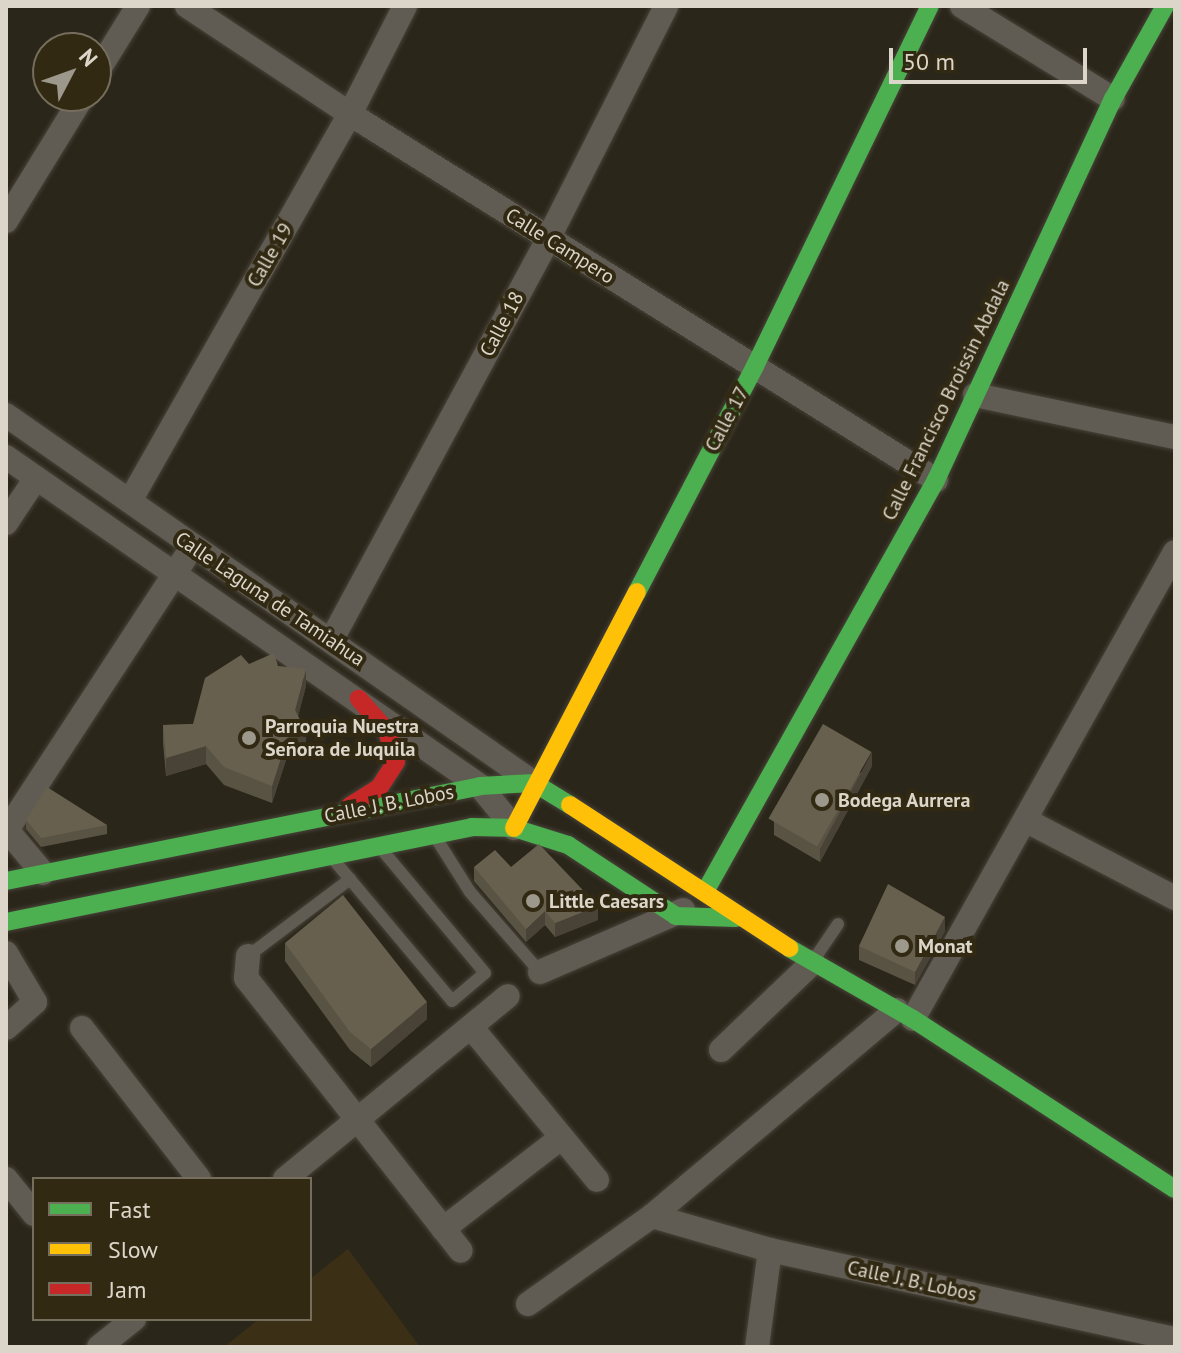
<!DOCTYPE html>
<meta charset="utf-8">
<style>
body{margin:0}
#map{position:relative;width:1181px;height:1353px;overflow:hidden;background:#2b261a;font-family:"PT Sans",sans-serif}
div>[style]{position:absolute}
.built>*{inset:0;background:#3b3016}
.roads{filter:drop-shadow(0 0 2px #474339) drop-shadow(0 0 2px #474339)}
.lane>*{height:12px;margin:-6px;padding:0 6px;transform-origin:6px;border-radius:6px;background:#615c53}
.street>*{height:24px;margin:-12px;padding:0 12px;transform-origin:12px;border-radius:12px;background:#615c53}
.fast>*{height:18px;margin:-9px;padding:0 9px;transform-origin:9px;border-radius:9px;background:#4caf50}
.slow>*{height:18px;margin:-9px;padding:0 9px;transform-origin:9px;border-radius:9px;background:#ffc107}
.jam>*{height:18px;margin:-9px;padding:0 9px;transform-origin:9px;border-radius:9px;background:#c62828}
.wall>*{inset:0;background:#595344}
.shaded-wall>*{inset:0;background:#494337}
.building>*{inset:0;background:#68604f;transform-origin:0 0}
.dots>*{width:22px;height:22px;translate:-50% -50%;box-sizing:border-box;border:4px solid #322913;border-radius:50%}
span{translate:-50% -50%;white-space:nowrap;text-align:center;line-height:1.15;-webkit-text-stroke:8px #322913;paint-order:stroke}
.street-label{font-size:20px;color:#dbd6c9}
.poi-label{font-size:20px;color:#dbd6c9;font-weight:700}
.left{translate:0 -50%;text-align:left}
.frame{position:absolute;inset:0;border:8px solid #dbd6c9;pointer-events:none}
.legend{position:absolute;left:32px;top:1177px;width:280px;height:144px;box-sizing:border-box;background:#322913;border:2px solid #766e5c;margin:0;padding:10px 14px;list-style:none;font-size:24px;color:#dbd6c9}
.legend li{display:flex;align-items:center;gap:16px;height:40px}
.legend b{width:40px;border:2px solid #766e5c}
.north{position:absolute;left:32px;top:32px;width:80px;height:80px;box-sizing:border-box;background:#322913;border:2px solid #766e5c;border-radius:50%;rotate:49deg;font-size:22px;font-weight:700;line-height:32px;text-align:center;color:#dbd6c9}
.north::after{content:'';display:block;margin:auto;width:28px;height:36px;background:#9d988c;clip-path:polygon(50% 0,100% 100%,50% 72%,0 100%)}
.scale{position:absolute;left:889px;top:48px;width:198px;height:36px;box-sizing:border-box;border:4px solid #dbd6c9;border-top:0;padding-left:10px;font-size:24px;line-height:28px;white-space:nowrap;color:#dbd6c9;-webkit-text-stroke:6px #322913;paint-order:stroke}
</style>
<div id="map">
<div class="built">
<div style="clip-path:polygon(348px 1249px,420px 1347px,224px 1347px,259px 1319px,310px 1319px,310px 1279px)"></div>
</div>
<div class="roads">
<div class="lane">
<div style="left:436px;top:838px;width:64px;rotate:57.8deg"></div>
<div style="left:470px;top:892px;width:106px;rotate:48.8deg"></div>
<div style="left:333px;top:859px;width:185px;rotate:50deg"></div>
<div style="left:452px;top:1001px;width:43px;rotate:-40.3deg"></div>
<div style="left:485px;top:973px;width:160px;rotate:-129.9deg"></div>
<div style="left:248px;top:956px;width:128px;rotate:-37deg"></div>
<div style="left:815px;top:958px;width:41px;rotate:-55.9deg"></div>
</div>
<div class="street">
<div style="left:187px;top:6px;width:196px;rotate:33.5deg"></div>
<div style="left:350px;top:114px;width:691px;rotate:31.99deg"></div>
<div style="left:962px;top:6px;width:177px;rotate:31.6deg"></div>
<div style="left:96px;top:74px;width:80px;rotate:-58.3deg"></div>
<div style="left:6px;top:221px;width:147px;rotate:-58.4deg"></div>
<div style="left:975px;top:395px;width:204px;rotate:11.9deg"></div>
<div style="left:6px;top:415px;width:644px;rotate:34.88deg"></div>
<div style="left:6px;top:457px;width:577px;rotate:34.76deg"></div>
<div style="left:480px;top:786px;width:54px;rotate:51deg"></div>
<div style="left:130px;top:501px;width:445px;rotate:-60.4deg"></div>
<div style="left:350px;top:114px;width:121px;rotate:-63deg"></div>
<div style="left:6px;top:523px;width:54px;rotate:-56.3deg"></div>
<div style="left:332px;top:639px;width:455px;rotate:-61.6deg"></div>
<div style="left:548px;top:239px;width:261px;rotate:-63.1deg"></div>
<div style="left:1027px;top:821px;width:167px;rotate:27.5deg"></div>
<div style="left:7px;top:830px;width:325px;rotate:-56.8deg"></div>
<div style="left:7px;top:830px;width:56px;rotate:50.1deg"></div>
<div style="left:6px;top:953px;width:57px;rotate:59.4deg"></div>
<div style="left:35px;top:1002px;width:39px;rotate:138deg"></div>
<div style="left:248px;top:956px;width:22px;rotate:95deg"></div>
<div style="left:246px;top:978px;width:347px;rotate:51.8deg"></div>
<div style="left:540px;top:972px;width:156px;rotate:-23.4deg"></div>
<div style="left:913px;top:1019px;width:535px;rotate:-60.71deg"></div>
<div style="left:471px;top:1027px;width:198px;rotate:50.5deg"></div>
<div style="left:82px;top:1028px;width:191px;rotate:52.2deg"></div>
<div style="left:721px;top:1050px;width:127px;rotate:-43.7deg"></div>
<div style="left:6px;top:1179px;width:45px;rotate:51.3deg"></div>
<div style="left:285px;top:1179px;width:288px;rotate:-39.4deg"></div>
<div style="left:652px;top:1216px;width:123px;rotate:16.1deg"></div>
<div style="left:770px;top:1250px;width:415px;rotate:12.4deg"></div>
<div style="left:443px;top:1229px;width:150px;rotate:-37.7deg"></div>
<div style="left:528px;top:1304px;width:152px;rotate:-35.4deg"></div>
<div style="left:652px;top:1216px;width:320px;rotate:-40.1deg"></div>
<div style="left:99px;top:1347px;width:45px;rotate:-38.7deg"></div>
<div style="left:757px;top:1347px;width:98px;rotate:-82.4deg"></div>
</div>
<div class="fast">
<div style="left:637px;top:592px;width:255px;rotate:-62.4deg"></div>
<div style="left:755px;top:366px;width:400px;rotate:-64.1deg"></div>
<div style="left:6px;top:881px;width:483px;rotate:-11.3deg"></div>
<div style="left:480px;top:786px;width:54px;rotate:-3.2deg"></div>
<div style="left:534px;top:783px;width:42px;rotate:31.4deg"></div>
<div style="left:706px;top:890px;width:470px;rotate:-60.7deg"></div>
<div style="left:936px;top:480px;width:420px;rotate:-65.1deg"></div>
<div style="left:1113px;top:99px;width:107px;rotate:-60.8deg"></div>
<div style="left:6px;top:922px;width:476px;rotate:-11.5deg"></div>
<div style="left:472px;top:827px;width:42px;rotate:1.4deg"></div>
<div style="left:514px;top:828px;width:57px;rotate:17.5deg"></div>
<div style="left:568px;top:845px;width:129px;rotate:33.3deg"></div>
<div style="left:676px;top:916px;width:60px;rotate:1.9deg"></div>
<div style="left:789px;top:948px;width:143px;rotate:29.8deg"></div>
<div style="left:913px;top:1019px;width:312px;rotate:33deg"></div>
</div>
<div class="slow">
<div style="left:570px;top:805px;width:262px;rotate:33.1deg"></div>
<div style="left:514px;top:828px;width:266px;rotate:-62.5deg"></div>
</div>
<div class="jam">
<div style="left:350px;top:806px;width:34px;rotate:-32deg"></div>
<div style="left:379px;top:788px;width:31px;rotate:-57deg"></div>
<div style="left:396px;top:762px;width:32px;rotate:-106deg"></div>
<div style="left:387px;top:731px;width:43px;rotate:-131.2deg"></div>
</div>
</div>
<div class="wall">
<div style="clip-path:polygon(249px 664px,278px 666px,306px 686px,298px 716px,306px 749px,288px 754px,272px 803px,224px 785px,206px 764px,166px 776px,163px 743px,163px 725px,193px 724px)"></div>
<div style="clip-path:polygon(872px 766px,820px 862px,774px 835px,774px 821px)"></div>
<div style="clip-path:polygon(26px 820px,107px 825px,107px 834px,41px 847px,26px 829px)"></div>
<div style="clip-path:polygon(474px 867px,511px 867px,598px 920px,555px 937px,545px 925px,526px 942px,474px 881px)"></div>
<div style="clip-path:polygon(945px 931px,915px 985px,859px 960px,859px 946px)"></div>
<div style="clip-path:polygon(285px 943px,427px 1019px,371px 1067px,350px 1050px,285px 961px)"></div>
</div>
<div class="shaded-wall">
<div style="clip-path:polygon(306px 669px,306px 686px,295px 728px,295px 710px)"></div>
<div style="clip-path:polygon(306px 731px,306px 749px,288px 754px,272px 803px,272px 786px,288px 736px)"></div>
<div style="clip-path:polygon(206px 746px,206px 764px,166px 776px,166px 758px)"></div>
<div style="clip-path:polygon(872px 752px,872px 766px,820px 862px,820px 849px)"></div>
<div style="clip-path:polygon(598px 906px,598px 920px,555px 937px,555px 923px)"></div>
<div style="clip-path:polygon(545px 911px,545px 925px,526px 942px,526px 929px)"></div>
<div style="clip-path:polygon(945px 917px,945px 931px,915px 985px,915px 972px)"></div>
<div style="clip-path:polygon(427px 1002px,427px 1019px,371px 1067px,371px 1049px)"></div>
</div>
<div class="building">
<div style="clip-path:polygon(274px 653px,278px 666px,306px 669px,295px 710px,306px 731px,288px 736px,272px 786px,224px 767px,206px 746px,166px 758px,163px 725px,193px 724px,205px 678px,241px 655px,249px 664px)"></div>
<div style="left:823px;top:724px;width:56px;height:109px;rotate:30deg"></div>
<div style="clip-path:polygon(47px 787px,107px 825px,41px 838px,26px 820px)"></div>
<div style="clip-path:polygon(539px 844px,598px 906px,555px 923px,545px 911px,526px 929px,474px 867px,495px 850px,511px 867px)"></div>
<div style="clip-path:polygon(888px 884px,945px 917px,915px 972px,859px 946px)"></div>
<div style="clip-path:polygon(343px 895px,427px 1002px,371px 1049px,350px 1032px,285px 943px)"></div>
</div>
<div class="dots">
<div style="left:249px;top:738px;background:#9d988c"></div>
<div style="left:822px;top:800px;background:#9d988c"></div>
<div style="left:533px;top:901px;background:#9d988c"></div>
<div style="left:902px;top:946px;background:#9d988c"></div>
</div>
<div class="street-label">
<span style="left:560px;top:246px;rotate:32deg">Calle Campero</span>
<span style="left:270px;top:255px;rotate:-60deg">Calle 19</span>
<span style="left:502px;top:324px;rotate:-62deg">Calle 18</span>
<span style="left:946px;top:400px;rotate:-64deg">Calle Francisco Broissin Abdala</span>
<span style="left:727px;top:419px;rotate:-62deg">Calle 17</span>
<span style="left:270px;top:599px;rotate:34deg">Calle Laguna de Tamiahua</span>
<span style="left:389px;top:804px;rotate:-11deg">Calle J. B. Lobos</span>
<span style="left:912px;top:1281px;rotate:12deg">Calle J. B. Lobos</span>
</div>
<div class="poi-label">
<span class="left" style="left:265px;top:738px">Parroquia Nuestra<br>Señora de Juquila</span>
<span class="left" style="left:838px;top:800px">Bodega Aurrera</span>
<span class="left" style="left:549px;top:901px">Little Caesars</span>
<span class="left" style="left:918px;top:946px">Monat</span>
</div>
<div class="frame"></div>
<ul class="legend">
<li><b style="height:10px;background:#4caf50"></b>Fast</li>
<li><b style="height:10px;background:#ffc107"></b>Slow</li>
<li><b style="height:10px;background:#c62828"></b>Jam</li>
</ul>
<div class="north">N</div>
<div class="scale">50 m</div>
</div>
